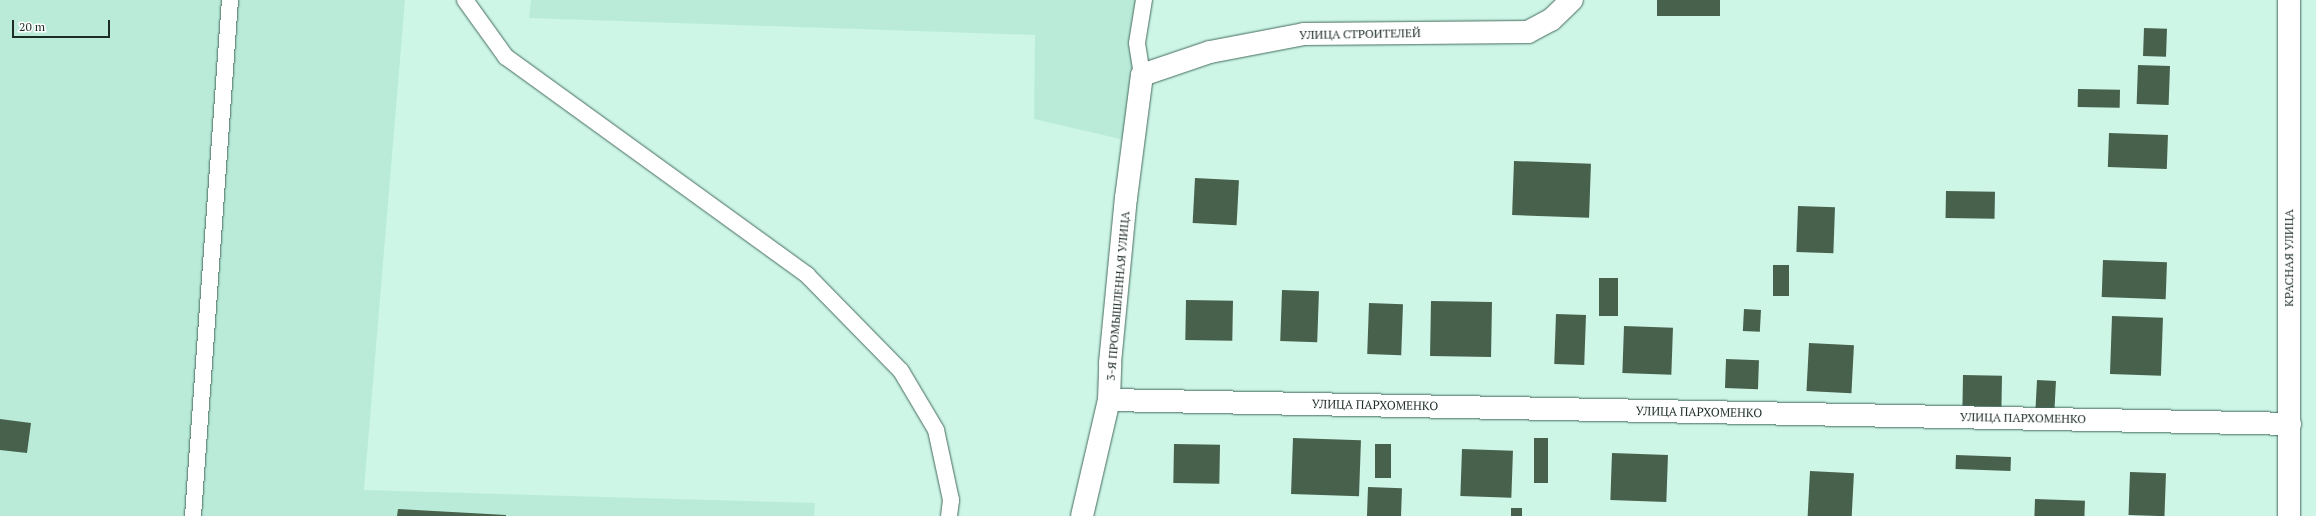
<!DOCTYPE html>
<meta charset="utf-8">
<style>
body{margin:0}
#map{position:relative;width:2316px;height:516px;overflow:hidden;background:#cdf6e7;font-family:"PT Serif",serif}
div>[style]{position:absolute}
.built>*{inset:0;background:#baebd9}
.building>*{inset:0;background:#48614c;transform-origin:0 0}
.roads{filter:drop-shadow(0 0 1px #456a5e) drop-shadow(0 0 1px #456a5e)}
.service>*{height:16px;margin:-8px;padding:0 8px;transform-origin:8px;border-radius:8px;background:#fff}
.minor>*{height:22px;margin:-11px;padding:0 11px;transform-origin:11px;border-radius:11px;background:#fff}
.secondary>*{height:22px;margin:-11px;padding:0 11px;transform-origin:11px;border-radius:11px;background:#fff}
span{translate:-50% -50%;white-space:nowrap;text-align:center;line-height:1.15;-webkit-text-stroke:4px #fff;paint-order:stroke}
.street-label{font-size:12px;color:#1c2c26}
.scale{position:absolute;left:12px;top:20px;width:98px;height:18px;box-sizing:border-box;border:2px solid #1c2c26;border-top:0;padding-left:5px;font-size:12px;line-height:14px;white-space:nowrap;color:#1c2c26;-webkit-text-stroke:3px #fff;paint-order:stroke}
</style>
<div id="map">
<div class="built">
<div style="clip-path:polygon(0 0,405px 0,364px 490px,815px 503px,814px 516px,0 516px)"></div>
<div style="clip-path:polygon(531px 0,1139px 0,1133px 142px,1034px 119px,1035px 35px,529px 18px)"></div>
</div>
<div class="building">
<div style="left:1657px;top:0;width:63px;height:16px"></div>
<div style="left:2144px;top:28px;width:23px;height:28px;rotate:2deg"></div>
<div style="left:2138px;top:65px;width:32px;height:39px;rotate:2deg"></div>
<div style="left:2078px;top:89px;width:42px;height:18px;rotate:1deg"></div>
<div style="left:2109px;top:133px;width:59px;height:34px;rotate:2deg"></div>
<div style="left:1514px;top:161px;width:77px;height:54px;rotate:2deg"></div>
<div style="left:1195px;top:178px;width:44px;height:45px;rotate:3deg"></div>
<div style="left:1946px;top:191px;width:49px;height:27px;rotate:1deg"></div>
<div style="left:1798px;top:206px;width:37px;height:46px;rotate:2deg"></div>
<div style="left:2103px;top:260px;width:64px;height:37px;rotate:2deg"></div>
<div style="left:1773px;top:265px;width:16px;height:31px"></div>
<div style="left:1599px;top:278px;width:19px;height:38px"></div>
<div style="left:1282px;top:290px;width:37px;height:51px;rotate:2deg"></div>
<div style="left:1186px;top:300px;width:47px;height:40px;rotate:1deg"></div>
<div style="left:1431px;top:301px;width:61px;height:55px;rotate:1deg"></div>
<div style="left:1369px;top:303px;width:34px;height:51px;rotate:2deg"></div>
<div style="left:1744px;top:309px;width:17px;height:22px;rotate:3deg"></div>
<div style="left:1556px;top:314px;width:30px;height:50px;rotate:2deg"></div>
<div style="left:2112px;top:316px;width:51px;height:58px;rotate:2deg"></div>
<div style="left:1624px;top:326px;width:49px;height:47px;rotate:2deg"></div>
<div style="left:1809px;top:343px;width:45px;height:48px;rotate:3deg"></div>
<div style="left:1726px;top:359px;width:33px;height:29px;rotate:2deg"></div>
<div style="left:1963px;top:375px;width:39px;height:31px;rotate:1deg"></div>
<div style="left:2037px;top:380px;width:19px;height:30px;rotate:3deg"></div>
<div style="clip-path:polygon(0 419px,31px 423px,27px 453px,0 450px)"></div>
<div style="left:1293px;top:438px;width:68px;height:56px;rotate:2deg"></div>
<div style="left:1534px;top:438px;width:14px;height:45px"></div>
<div style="left:1174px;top:444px;width:46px;height:39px;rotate:1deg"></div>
<div style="left:1375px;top:444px;width:16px;height:34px"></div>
<div style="left:1462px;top:449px;width:51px;height:47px;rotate:2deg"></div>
<div style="left:1612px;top:453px;width:56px;height:47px;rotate:2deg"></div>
<div style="left:1956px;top:455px;width:55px;height:14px;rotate:2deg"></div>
<div style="left:1810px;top:471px;width:44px;height:45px;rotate:3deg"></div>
<div style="left:2130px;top:472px;width:36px;height:43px;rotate:2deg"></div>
<div style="left:1368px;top:487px;width:34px;height:29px;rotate:2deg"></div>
<div style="left:2035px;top:499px;width:50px;height:17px;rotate:2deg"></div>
<div style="left:1511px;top:508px;width:11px;height:8px"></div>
<div style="clip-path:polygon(398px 509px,506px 515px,506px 516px,397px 516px)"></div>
</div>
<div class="roads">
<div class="service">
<div style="left:465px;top:0;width:70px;rotate:54.3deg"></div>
<div style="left:506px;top:57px;width:372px;rotate:35.9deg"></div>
<div style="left:807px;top:275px;width:134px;rotate:45.6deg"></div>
<div style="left:901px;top:371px;width:69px;rotate:59.3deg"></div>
<div style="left:936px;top:430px;width:72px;rotate:77.9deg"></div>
<div style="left:951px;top:500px;width:16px;rotate:97deg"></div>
<div style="left:1142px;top:75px;width:32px;rotate:-99deg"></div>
<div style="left:1137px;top:43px;width:44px;rotate:-80.8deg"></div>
<div style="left:193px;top:516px;width:517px;rotate:-85.9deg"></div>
</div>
<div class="minor">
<div style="left:1109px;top:400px;width:1181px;rotate:1.16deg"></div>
<div style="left:1082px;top:516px;width:119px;rotate:-76.9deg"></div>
<div style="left:1109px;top:400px;width:37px;rotate:-88deg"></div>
<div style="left:1110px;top:363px;width:166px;rotate:-84.5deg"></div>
<div style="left:1126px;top:198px;width:124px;rotate:-82.6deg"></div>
<div style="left:1142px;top:75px;width:72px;rotate:-18.7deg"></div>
<div style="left:1210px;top:52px;width:96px;rotate:-10.8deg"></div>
<div style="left:1304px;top:34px;width:224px;rotate:-0.5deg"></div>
<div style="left:1528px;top:32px;width:26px;rotate:-28deg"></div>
<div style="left:1551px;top:20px;width:29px;rotate:-44deg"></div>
</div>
<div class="secondary">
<div style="left:2289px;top:0;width:516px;rotate:90deg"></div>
</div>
</div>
<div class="street-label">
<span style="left:1360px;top:34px;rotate:-1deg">УЛИЦА СТРОИТЕЛЕЙ</span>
<span style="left:2289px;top:258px;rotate:-90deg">КРАСНАЯ УЛИЦА</span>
<span style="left:1118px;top:296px;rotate:-85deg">3-Я ПРОМЫШЛЕННАЯ УЛИЦА</span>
<span style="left:1375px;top:405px;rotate:1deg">УЛИЦА ПАРХОМЕНКО</span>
<span style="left:1699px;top:412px;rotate:1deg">УЛИЦА ПАРХОМЕНКО</span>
<span style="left:2023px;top:418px;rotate:1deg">УЛИЦА ПАРХОМЕНКО</span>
</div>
<div class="scale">20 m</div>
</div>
